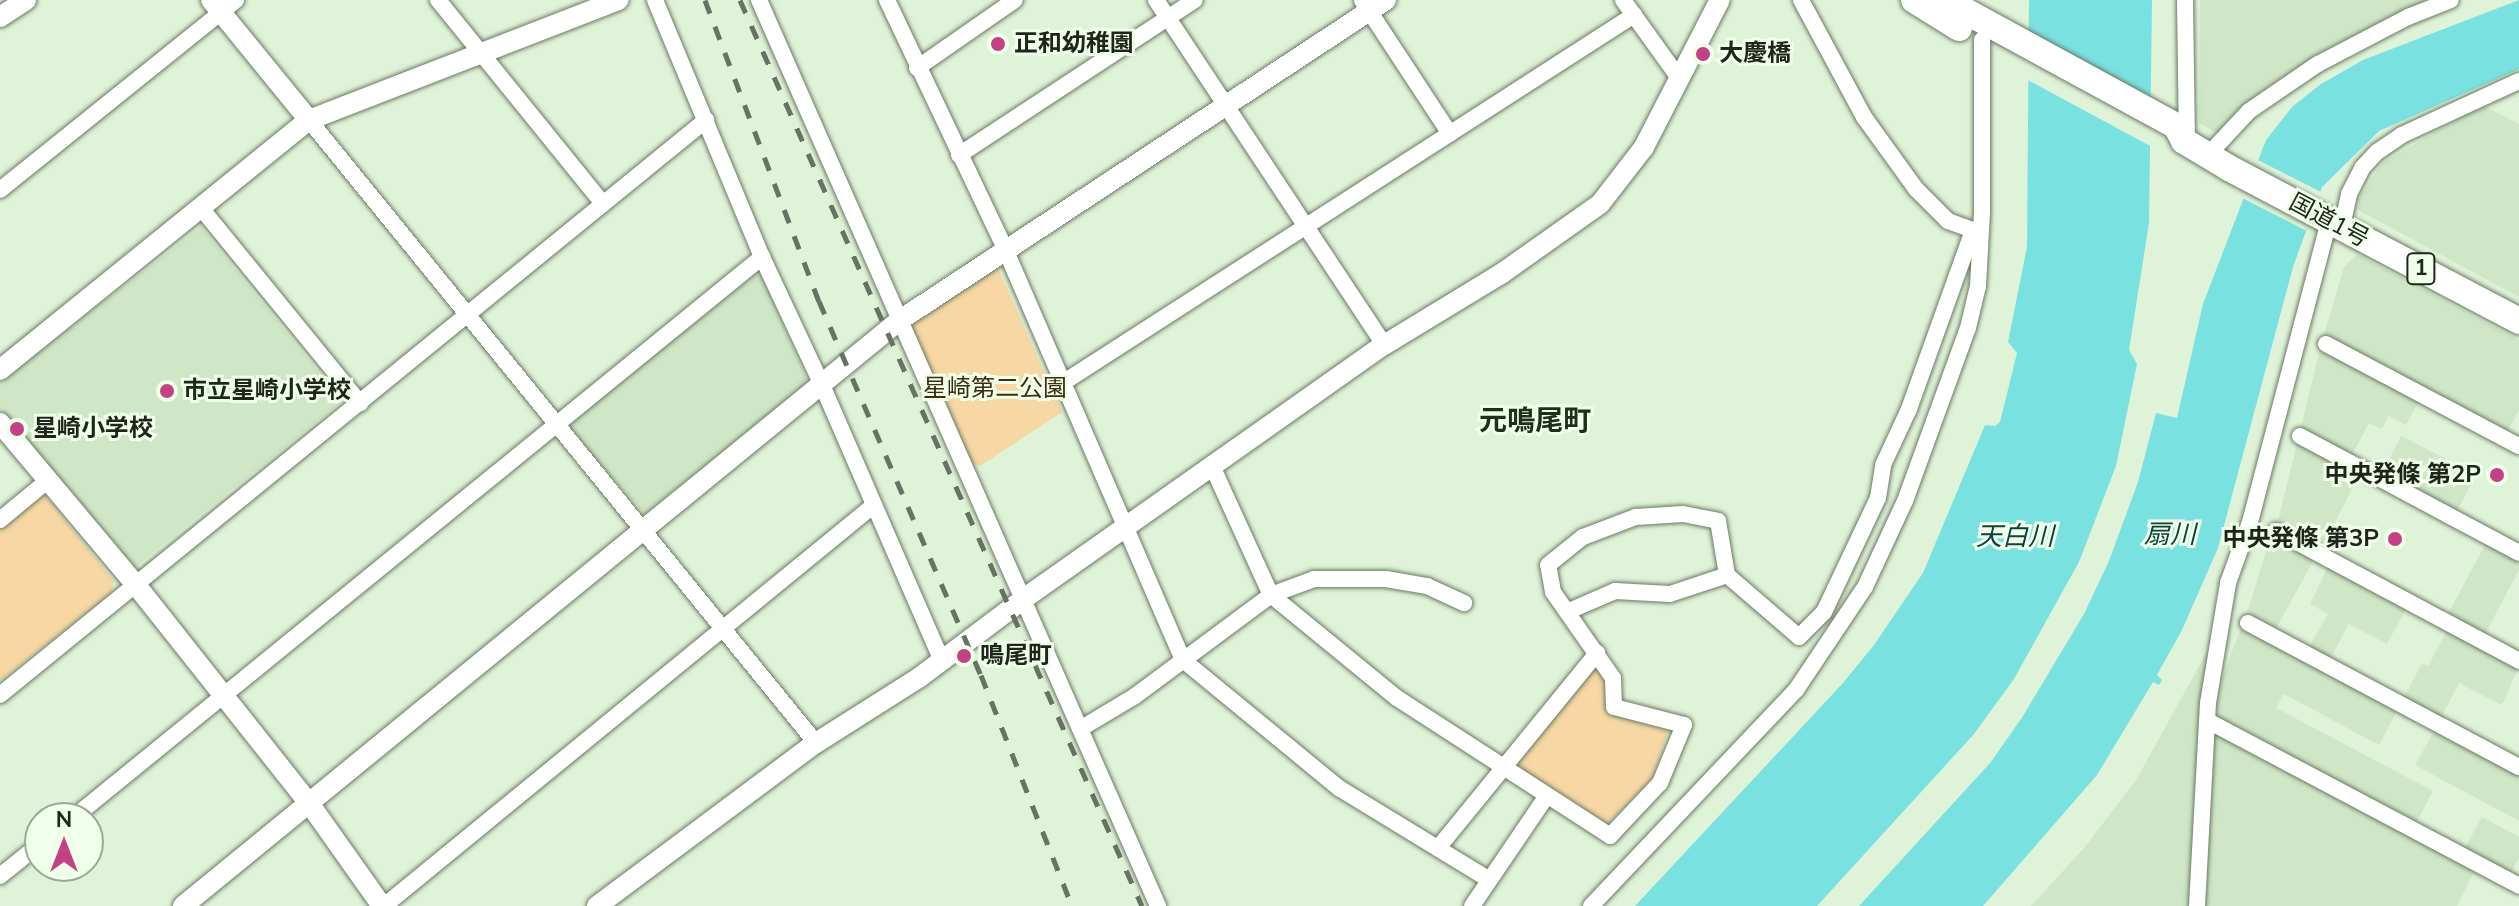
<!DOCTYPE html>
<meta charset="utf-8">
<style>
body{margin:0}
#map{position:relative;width:2519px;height:906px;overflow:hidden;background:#dff3d8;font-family:"Nunito Sans","Noto Sans JP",sans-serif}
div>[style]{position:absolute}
.built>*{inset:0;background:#cfe7c6;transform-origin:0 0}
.green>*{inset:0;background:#f7d7a3}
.water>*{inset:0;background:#7ae1e1}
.pier>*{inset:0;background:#dff3d8;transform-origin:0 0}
.roads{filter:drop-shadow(0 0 2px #697a62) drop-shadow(0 0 2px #697a62)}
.minor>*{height:16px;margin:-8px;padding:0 8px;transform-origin:8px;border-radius:8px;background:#fff}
.tertiary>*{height:20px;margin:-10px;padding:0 10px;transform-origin:10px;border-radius:10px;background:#fff}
.trunk>*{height:26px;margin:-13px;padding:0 13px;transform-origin:13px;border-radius:13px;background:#fff}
.rail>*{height:5px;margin-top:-2.5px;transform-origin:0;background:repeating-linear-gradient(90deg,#667262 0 14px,transparent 0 28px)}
.dots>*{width:22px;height:22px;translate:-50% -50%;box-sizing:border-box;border:4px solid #efffe9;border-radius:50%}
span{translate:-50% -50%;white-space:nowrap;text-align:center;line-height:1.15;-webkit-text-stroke:6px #efffe9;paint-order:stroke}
.shield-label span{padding:2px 6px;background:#efffe9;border:2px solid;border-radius:6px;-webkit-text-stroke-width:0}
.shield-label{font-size:22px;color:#1e251b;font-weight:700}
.poi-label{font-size:24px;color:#1e251b;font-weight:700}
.left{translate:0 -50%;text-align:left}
.right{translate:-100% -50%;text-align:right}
.street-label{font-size:24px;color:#1e251b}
.park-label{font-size:24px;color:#3e2d0f}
.water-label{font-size:26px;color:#0f4040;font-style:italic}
.quarter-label{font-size:28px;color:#202f1a;font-weight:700}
.north{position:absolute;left:24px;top:802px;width:80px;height:80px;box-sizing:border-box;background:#efffe9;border:2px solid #9ba897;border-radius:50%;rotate:0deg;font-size:22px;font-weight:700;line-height:32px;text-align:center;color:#1e251b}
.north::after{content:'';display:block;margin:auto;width:28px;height:36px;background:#c44186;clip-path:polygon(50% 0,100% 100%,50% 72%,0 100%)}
</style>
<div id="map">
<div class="built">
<div style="clip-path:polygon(2200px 0,2434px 0,2244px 107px,2217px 133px,2199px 123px)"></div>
<div style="clip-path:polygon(2482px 105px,2519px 124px,2519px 297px,2358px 210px,2359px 198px,2382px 163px)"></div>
<div style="clip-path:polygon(201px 227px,342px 401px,134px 568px,0 409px,0 382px)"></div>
<div style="clip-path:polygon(2357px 254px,2519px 340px,2519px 410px,2506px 435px,2323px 338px,2344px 267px)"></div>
<div style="clip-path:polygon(755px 275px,762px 277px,806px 377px,806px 384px,645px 514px,570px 430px,570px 423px)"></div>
<div style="clip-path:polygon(2320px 348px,2419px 401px,2406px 425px,2389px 416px,2382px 429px,2369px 423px,2350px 459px,2300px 432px)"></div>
<div style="left:2401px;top:436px;width:84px;height:44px;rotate:27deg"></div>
<div style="clip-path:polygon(2298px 440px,2360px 473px,2322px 548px,2277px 525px)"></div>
<div style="clip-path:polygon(2271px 535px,2315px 558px,2274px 632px,2246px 617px)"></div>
<div style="clip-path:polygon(2487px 541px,2519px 558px,2519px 570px,2484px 636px,2447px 616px)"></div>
<div style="clip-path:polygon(2329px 565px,2407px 607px,2387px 644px,2349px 624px,2329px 661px,2308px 649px,2328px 614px,2310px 604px)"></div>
<div style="clip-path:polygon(2242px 625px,2398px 709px,2379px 745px,2284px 694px,2276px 708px,2433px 791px,2415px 825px,2215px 718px,2221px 681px)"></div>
<div style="clip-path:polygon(2448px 629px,2519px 666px,2502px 705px,2459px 683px,2440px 720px,2403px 700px,2422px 663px,2428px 666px)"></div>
<div style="clip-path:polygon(2212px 643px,2193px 906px,2031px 906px,2084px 848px,2136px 780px)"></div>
<div style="clip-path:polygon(2436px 728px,2519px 773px,2519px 821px,2415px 765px)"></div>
<div style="clip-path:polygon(2222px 733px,2476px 868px,2457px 906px,2203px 906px,2212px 738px)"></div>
<div style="clip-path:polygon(2482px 817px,2519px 837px,2519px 858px,2510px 875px,2463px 851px)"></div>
</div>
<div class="green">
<div style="clip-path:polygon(997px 266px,1062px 412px,980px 466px,969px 461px,912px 330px,914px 322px)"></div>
<div style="clip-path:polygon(43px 493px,114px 581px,111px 593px,0 681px,0 529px)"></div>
<div style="clip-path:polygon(1590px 668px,1605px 671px,1606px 713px,1668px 731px,1653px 778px,1606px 825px,1513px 763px)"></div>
</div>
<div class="water">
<div style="clip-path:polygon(2029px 0,2152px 0,2149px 223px,2129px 350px,2137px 364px,2116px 466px,2079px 562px,2014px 679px,1974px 734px,1817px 906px,1635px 906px,1843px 683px,1874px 645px,1923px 573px,1985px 425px,1995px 426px,2000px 422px,2017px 353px,2008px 342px,2027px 247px)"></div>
<div style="clip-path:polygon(2519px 0,2519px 69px,2379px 131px,2322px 187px,2293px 267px,2218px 548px,2182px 630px,2157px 675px,2162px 680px,2159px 685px,2153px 682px,2097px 775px,1983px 906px,1859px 906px,1991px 762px,2023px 716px,2084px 614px,2109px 561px,2138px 482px,2156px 413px,2177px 418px,2203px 304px,2266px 140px,2293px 106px,2321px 84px,2363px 60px)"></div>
</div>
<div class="pier">
<div style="clip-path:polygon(2024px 31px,2154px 101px,2154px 148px,2024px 78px)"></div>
<div style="left:2254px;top:158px;width:79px;height:41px;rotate:27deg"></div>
</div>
<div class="roads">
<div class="minor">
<div style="left:438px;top:0;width:262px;rotate:51deg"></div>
<div style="left:655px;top:0;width:278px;rotate:67.4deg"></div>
<div style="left:762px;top:257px;width:141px;rotate:64.9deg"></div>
<div style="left:822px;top:385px;width:299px;rotate:66.5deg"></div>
<div style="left:759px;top:0;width:990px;rotate:66.23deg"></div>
<div style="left:887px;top:0;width:278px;rotate:64.6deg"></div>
<div style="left:1006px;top:251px;width:446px;rotate:66.6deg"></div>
<div style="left:1183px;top:660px;width:202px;rotate:39.4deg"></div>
<div style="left:1339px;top:788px;width:175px;rotate:31.4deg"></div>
<div style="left:1156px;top:0;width:414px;rotate:56.5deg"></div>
<div style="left:1362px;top:0;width:160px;rotate:56.7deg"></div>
<div style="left:1623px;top:0;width:96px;rotate:54.3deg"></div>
<div style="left:1801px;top:0;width:133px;rotate:61.7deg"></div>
<div style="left:1864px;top:117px;width:89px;rotate:54.2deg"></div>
<div style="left:1916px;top:189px;width:45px;rotate:45deg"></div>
<div style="left:1948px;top:221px;width:27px;rotate:20deg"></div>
<div style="left:1973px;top:230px;width:8px;rotate:-7deg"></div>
<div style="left:2185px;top:0;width:142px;rotate:89.2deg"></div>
<div style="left:917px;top:68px;width:119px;rotate:-34.8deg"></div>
<div style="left:309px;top:120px;width:803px;rotate:50.86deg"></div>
<div style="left:959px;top:155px;width:282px;rotate:-33.3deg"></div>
<div style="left:2208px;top:155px;width:60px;rotate:-47deg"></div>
<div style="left:2249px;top:111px;width:83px;rotate:-34.3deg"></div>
<div style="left:2318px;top:64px;width:102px;rotate:-27.6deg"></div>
<div style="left:2408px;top:17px;width:46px;rotate:-21.6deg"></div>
<div style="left:0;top:190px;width:303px;rotate:-38.8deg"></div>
<div style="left:201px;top:208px;width:252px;rotate:50.8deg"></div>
<div style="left:2342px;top:227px;width:34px;rotate:-78deg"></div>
<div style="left:2349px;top:194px;width:29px;rotate:-63deg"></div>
<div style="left:2362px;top:168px;width:22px;rotate:-47deg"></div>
<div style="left:2377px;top:152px;width:30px;rotate:-34deg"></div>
<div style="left:2402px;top:135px;width:129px;rotate:-24.8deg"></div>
<div style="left:2326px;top:344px;width:218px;rotate:27.9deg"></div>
<div style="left:1061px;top:384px;width:682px;rotate:-32.78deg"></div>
<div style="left:2300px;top:436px;width:248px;rotate:28.1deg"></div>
<div style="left:1213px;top:468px;width:140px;rotate:65.5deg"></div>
<div style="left:1271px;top:595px;width:163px;rotate:39.3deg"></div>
<div style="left:1397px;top:698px;width:254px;rotate:32.9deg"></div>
<div style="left:1610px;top:836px;width:73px;rotate:-46.7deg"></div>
<div style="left:1660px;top:783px;width:63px;rotate:-67.5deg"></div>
<div style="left:1684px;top:725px;width:72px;rotate:-165.6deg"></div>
<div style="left:1614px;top:707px;width:29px;rotate:-92deg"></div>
<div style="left:1613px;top:678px;width:105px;rotate:-124.9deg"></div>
<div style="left:1553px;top:592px;width:27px;rotate:-100deg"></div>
<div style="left:1548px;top:565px;width:45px;rotate:-38.7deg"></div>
<div style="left:1583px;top:537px;width:57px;rotate:-20.7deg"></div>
<div style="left:1636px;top:517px;width:47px;rotate:-3.7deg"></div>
<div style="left:1683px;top:514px;width:36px;rotate:11deg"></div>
<div style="left:1718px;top:521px;width:55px;rotate:80.5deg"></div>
<div style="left:1727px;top:575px;width:95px;rotate:40.7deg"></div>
<div style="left:1799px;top:637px;width:35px;rotate:-45deg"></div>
<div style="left:1824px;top:612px;width:126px;rotate:-64.7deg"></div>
<div style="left:1878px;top:498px;width:33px;rotate:-81deg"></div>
<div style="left:1883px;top:465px;width:62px;rotate:-65.1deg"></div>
<div style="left:1909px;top:409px;width:190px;rotate:-70.3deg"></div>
<div style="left:0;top:520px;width:61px;rotate:-39.7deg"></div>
<div style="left:2276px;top:531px;width:276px;rotate:28.1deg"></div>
<div style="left:1569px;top:611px;width:50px;rotate:-23.5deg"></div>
<div style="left:1615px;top:591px;width:55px;rotate:3.1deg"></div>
<div style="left:1670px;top:594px;width:60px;rotate:-18.4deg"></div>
<div style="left:2248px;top:623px;width:307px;rotate:28deg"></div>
<div style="left:0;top:695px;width:911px;rotate:-39.16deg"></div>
<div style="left:2208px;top:721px;width:352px;rotate:27.9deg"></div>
<div style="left:1080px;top:729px;width:64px;rotate:-31deg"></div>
<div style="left:1135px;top:696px;width:169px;rotate:-36.6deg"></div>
<div style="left:1271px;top:595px;width:46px;rotate:-20.4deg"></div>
<div style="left:1314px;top:579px;width:72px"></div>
<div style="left:1386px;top:579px;width:42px;rotate:9.7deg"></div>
<div style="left:1427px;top:586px;width:41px;rotate:24.7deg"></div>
<div style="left:73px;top:818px;width:889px;rotate:-39.15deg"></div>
<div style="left:1438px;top:848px;width:252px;rotate:-50.8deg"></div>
<div style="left:0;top:876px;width:51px;rotate:-38.7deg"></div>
<div style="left:384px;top:906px;width:633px;rotate:-39.3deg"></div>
<div style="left:1472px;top:906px;width:132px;rotate:-55.8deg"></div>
<div style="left:1591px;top:906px;width:298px;rotate:-46.5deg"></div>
<div style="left:1796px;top:690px;width:124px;rotate:-56.2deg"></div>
<div style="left:1865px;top:587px;width:95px;rotate:-65.1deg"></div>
<div style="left:1905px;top:501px;width:184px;rotate:-70deg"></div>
<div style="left:1968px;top:328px;width:43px;rotate:-76.6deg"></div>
<div style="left:1978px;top:286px;width:75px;rotate:-86.9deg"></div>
<div style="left:1982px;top:211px;width:171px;rotate:-90deg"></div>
<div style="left:2197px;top:906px;width:203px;rotate:-86.9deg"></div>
<div style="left:2208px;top:703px;width:122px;rotate:-80.5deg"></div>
<div style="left:2228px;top:583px;width:65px;rotate:-70.2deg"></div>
<div style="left:2250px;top:522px;width:311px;rotate:-75.3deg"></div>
</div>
<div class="tertiary">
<div style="left:211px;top:0;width:155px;rotate:50.8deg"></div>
<div style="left:0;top:17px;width:31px;rotate:-33deg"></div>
<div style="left:0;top:370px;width:397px;rotate:-39deg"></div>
<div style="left:309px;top:120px;width:332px;rotate:-21.2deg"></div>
<div style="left:0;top:423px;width:212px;rotate:50deg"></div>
<div style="left:136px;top:585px;width:278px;rotate:51.6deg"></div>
<div style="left:309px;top:803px;width:126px;rotate:54.7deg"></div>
<div style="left:183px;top:906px;width:926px;rotate:-39.26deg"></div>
<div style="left:900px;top:320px;width:582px;rotate:-33.36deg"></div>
<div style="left:597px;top:906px;width:273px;rotate:-36.7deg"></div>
<div style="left:816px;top:743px;width:123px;rotate:-32.4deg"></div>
<div style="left:920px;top:677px;width:128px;rotate:-37deg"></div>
<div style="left:1022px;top:600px;width:443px;rotate:-35.2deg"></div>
<div style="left:1384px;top:345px;width:137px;rotate:-31.3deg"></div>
<div style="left:1501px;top:274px;width:121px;rotate:-35.3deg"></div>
<div style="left:1600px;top:204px;width:72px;rotate:-52.3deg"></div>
<div style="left:1644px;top:147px;width:165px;rotate:-62.7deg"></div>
</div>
<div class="trunk">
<div style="left:1914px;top:0;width:53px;rotate:31.9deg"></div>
<div style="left:1945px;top:0;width:263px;rotate:28.6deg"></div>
<div style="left:2176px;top:126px;width:17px;rotate:62deg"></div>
<div style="left:2184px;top:141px;width:52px;rotate:31deg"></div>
<div style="left:2229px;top:168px;width:328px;rotate:27.8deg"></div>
</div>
</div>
<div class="rail">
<div style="left:705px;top:0;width:322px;rotate:69.3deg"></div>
<div style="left:819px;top:301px;width:408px;rotate:66.6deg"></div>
<div style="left:981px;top:675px;width:248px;rotate:68.5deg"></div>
<div style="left:740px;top:0;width:991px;rotate:66.07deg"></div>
</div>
<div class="dots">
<div style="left:998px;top:44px;background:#c44186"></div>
<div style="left:1703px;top:54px;background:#c44186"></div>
<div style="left:167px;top:391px;background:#c44186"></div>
<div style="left:17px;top:429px;background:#c44186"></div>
<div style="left:2497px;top:475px;background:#c44186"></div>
<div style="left:2395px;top:539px;background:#c44186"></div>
<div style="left:964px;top:656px;background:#c44186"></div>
</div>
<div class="shield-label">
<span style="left:2421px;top:269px">1</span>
</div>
<div class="poi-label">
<span class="left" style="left:1014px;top:44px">正和幼稚園</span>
<span class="left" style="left:1719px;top:54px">大慶橋</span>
<span class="left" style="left:183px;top:391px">市立星崎小学校</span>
<span class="left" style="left:33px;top:429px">星崎小学校</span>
<span class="right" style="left:2481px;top:475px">中央発條 第2P</span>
<span class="right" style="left:2379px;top:539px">中央発條 第3P</span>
<span class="left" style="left:980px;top:656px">鳴尾町</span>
</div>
<div class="street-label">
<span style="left:2329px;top:221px;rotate:28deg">国道1号</span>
</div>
<div class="park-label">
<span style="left:995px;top:389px">星崎第二公園</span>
</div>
<div class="water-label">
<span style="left:2170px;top:535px">扇川</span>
<span style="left:2015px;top:537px">天白川</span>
</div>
<div class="quarter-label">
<span style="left:1535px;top:421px">元鳴尾町</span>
</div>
<div class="north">N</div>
</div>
